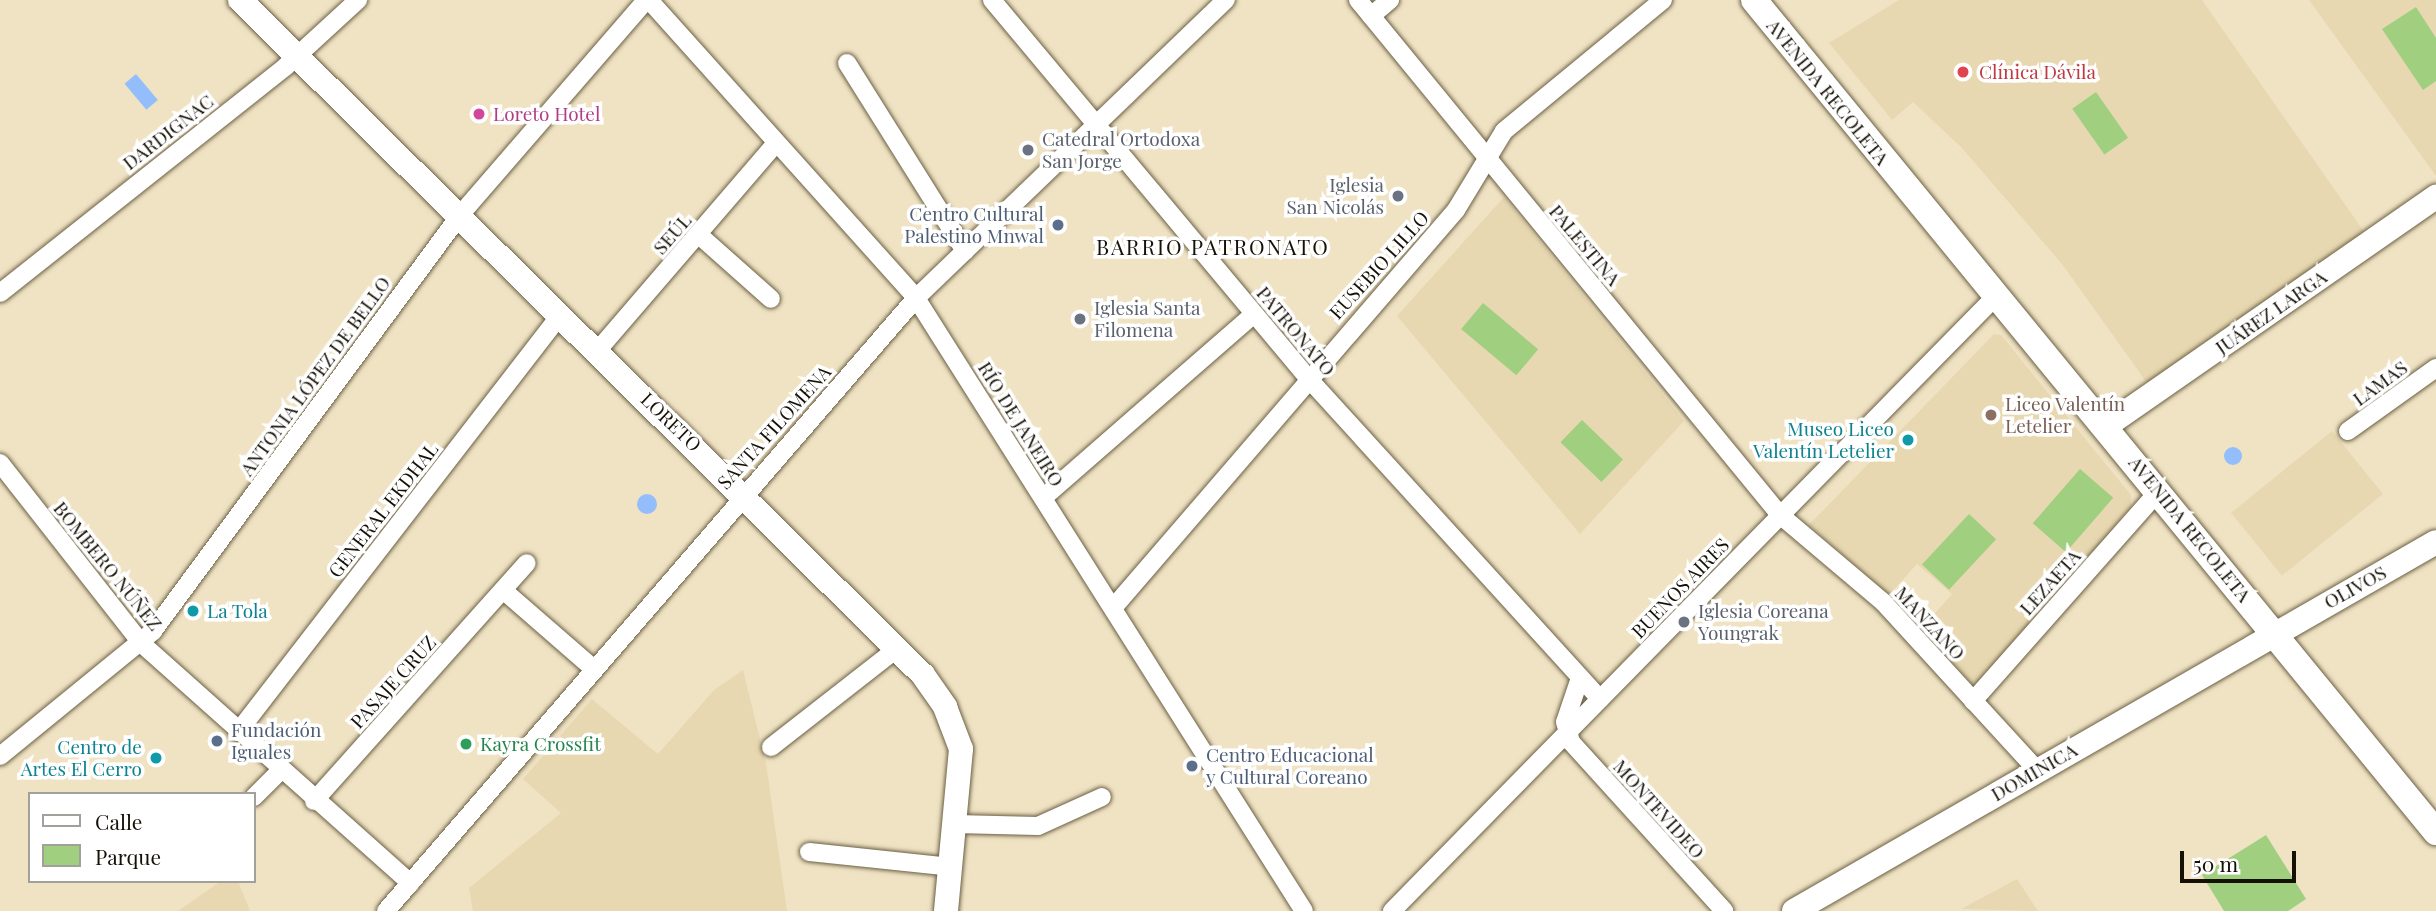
<!DOCTYPE html>
<meta charset="utf-8">
<style>
body{margin:0}
#map{position:relative;width:2436px;height:911px;overflow:hidden;background:#f0e3c4;font-family:"Playfair Display",serif}
div>[style]{position:absolute}
.built>*{inset:0;background:#e7d8b1;transform-origin:0 0}
.green>*{inset:0;background:#a0cf7f;transform-origin:0 0}
.water>*{inset:0;background:#94bdfc;transform-origin:0 0}
.round{border-radius:50%}
.roads{filter:drop-shadow(0 0 2px #6b6044) drop-shadow(0 0 2px #6b6044)}
.street>*{height:18px;margin:-9px;padding:0 9px;transform-origin:9px;border-radius:9px;background:#fff}
.secondary>*{height:24px;margin:-12px;padding:0 12px;transform-origin:12px;border-radius:12px;background:#fff}
.primary>*{height:26px;margin:-13px;padding:0 13px;transform-origin:13px;border-radius:13px;background:#fff}
.dots>*{width:19px;height:19px;translate:-50% -50%;box-sizing:border-box;border:4px solid #fff;border-radius:50%}
span{translate:-50% -50%;white-space:nowrap;text-align:center;line-height:1.15;-webkit-text-stroke:7px #fff;paint-order:stroke}
.health-label{font-size:19px;color:#be3a42}
.left{translate:0 -50%;text-align:left}
.street-label{font-size:19px;color:#151106}
.hotel-label{font-size:19px;color:#b23c85}
.worship-label{font-size:19px;color:#5b616d}
.right{translate:-100% -50%;text-align:right}
.service-label{font-size:19px;color:#4e5e75}
.education-label{font-size:19px;color:#785e54}
.culture-label{font-size:19px;color:#0d838f}
.leisure-label{font-size:19px;color:#27864d}
.neighbourhood-label{font-size:21px;color:#151106;letter-spacing:2px}
.legend{position:absolute;left:28px;top:792px;width:228px;height:91px;box-sizing:border-box;background:#fff;border:2px solid #a1a09b;margin:0;padding:9px 12px;list-style:none;font-size:21px;color:#151106}
.legend li{display:flex;align-items:center;gap:14px;height:35px}
.legend b{width:35px;border:2px solid #a1a09b}
.scale{position:absolute;left:2180px;top:851px;width:116px;height:32px;box-sizing:border-box;border:4px solid #151106;border-top:0;padding-left:9px;font-size:21px;line-height:24px;white-space:nowrap;color:#151106;-webkit-text-stroke:5px #fff;paint-order:stroke}
</style>
<div id="map">
<div class="built">
<div style="clip-path:polygon(1899px 0,2202px 0,2365px 233px,2150px 387px,2062px 264px,1961px 147px,1913px 102px,1892px 120px,1829px 43px)"></div>
<div style="clip-path:polygon(2309px 0,2436px 0,2436px 176px)"></div>
<div style="clip-path:polygon(1504px 197px,1684px 421px,1580px 534px,1397px 316px)"></div>
<div style="clip-path:polygon(1994px 334px,2001px 335px,2131px 495px,2131px 508px,1980px 681px,1971px 683px,1923px 627px,1952px 594px,1917px 564px,1889px 595px,1809px 525px)"></div>
<div style="left:2332px;top:431px;width:81px;height:130px;rotate:51deg"></div>
<div style="clip-path:polygon(743px 670px,766px 763px,787px 911px,473px 911px,469px 888px,561px 813px,523px 779px,592px 699px,658px 754px,714px 690px)"></div>
<div style="clip-path:polygon(2017px 879px,2038px 911px,1961px 909px)"></div>
<div style="clip-path:polygon(221px 881px,238px 881px,250px 911px,178px 911px)"></div>
</div>
<div class="green">
<div style="clip-path:polygon(2416px 7px,2436px 38px,2436px 81px,2423px 90px,2382px 29px)"></div>
<div style="left:2096px;top:92px;width:56px;height:29px;rotate:55deg"></div>
<div style="left:1483px;top:303px;width:72px;height:34px;rotate:40deg"></div>
<div style="left:1582px;top:420px;width:57px;height:31px;rotate:44deg"></div>
<div style="left:2080px;top:469px;width:44px;height:72px;rotate:41deg"></div>
<div style="left:1969px;top:514px;width:37px;height:69px;rotate:43deg"></div>
<div style="clip-path:polygon(2266px 835px,2306px 899px,2288px 911px,2224px 911px,2202px 875px)"></div>
</div>
<div class="water">
<div style="left:136px;top:74px;width:34px;height:15px;rotate:50deg"></div>
<div class="round" style="left:2224px;top:447px;width:18px;height:18px"></div>
<div class="round" style="left:637px;top:494px;width:20px;height:20px"></div>
</div>
<div class="roads">
<div class="street">
<div style="left:649px;top:0;width:400px;rotate:48.1deg"></div>
<div style="left:916px;top:298px;width:725px;rotate:57.67deg"></div>
<div style="left:992px;top:0;width:493px;rotate:50.1deg"></div>
<div style="left:1308px;top:378px;width:434px;rotate:47.7deg"></div>
<div style="left:1358px;top:0;width:666px;rotate:50.67deg"></div>
<div style="left:1780px;top:515px;width:135px;rotate:40.2deg"></div>
<div style="left:1883px;top:602px;width:228px;rotate:47.5deg"></div>
<div style="left:1371px;top:16px;width:25px;rotate:-40deg"></div>
<div style="left:847px;top:63px;width:222px;rotate:57.9deg"></div>
<div style="left:699px;top:235px;width:96px;rotate:41.6deg"></div>
<div style="left:0;top:293px;width:365px;rotate:-38.4deg"></div>
<div style="left:286px;top:66px;width:98px;rotate:-42.5deg"></div>
<div style="left:598px;top:350px;width:273px;rotate:-49.3deg"></div>
<div style="left:2348px;top:431px;width:108px;rotate:-35.6deg"></div>
<div style="left:0;top:463px;width:229px;rotate:51.9deg"></div>
<div style="left:141px;top:643px;width:361px;rotate:41.7deg"></div>
<div style="left:1043px;top:498px;width:280px;rotate:-41.1deg"></div>
<div style="left:503px;top:590px;width:121px;rotate:41deg"></div>
<div style="left:1113px;top:608px;width:525px;rotate:-49.24deg"></div>
<div style="left:1456px;top:210px;width:92px;rotate:-58.7deg"></div>
<div style="left:1504px;top:131px;width:206px;rotate:-39.5deg"></div>
<div style="left:1580px;top:678px;width:46px;rotate:108.8deg"></div>
<div style="left:1565px;top:722px;width:21px;rotate:73deg"></div>
<div style="left:1571px;top:742px;width:228px;rotate:47.8deg"></div>
<div style="left:1973px;top:701px;width:281px;rotate:-48.5deg"></div>
<div style="left:238px;top:732px;width:528px;rotate:-52.31deg"></div>
<div style="left:771px;top:747px;width:162px;rotate:-38deg"></div>
<div style="left:0;top:756px;width:198px;rotate:-39.2deg"></div>
<div style="left:153px;top:631px;width:517px;rotate:-53.57deg"></div>
<div style="left:460px;top:215px;width:284px;rotate:-49.1deg"></div>
<div style="left:254px;top:797px;width:37px;rotate:-45deg"></div>
<div style="left:314px;top:801px;width:319px;rotate:-48.2deg"></div>
<div style="left:955px;top:824px;width:83px;rotate:1.4deg"></div>
<div style="left:1038px;top:826px;width:70px;rotate:-24.4deg"></div>
<div style="left:809px;top:852px;width:143px;rotate:6deg"></div>
<div style="left:386px;top:911px;width:810px;rotate:-49.15deg"></div>
<div style="left:916px;top:298px;width:430px;rotate:-43.9deg"></div>
<div style="left:1392px;top:911px;width:865px;rotate:-45.52deg"></div>
</div>
<div class="secondary">
<div style="left:240px;top:0;width:960px;rotate:44.66deg"></div>
<div style="left:923px;top:675px;width:39px;rotate:55deg"></div>
<div style="left:945px;top:707px;width:45px;rotate:69.1deg"></div>
<div style="left:961px;top:749px;width:163px;rotate:95.3deg"></div>
<div style="left:2106px;top:426px;width:402px;rotate:-34.8deg"></div>
<div style="left:1794px;top:911px;width:740px;rotate:-29.89deg"></div>
</div>
<div class="primary">
<div style="left:1754px;top:0;width:1076px;rotate:50.66deg"></div>
</div>
</div>
<div class="dots">
<div style="left:1963px;top:72px;background:#e0444e"></div>
<div style="left:479px;top:114px;background:#d1479c"></div>
<div style="left:1028px;top:150px;background:#6b7280"></div>
<div style="left:1398px;top:196px;background:#6b7280"></div>
<div style="left:1058px;top:225px;background:#5c6f8a"></div>
<div style="left:1080px;top:319px;background:#6b7280"></div>
<div style="left:1991px;top:415px;background:#8d6e63"></div>
<div style="left:1908px;top:440px;background:#0f9aa8"></div>
<div style="left:193px;top:611px;background:#0f9aa8"></div>
<div style="left:1684px;top:622px;background:#6b7280"></div>
<div style="left:217px;top:741px;background:#5c6f8a"></div>
<div style="left:466px;top:744px;background:#2e9e5b"></div>
<div style="left:156px;top:758px;background:#0f9aa8"></div>
<div style="left:1192px;top:766px;background:#5c6f8a"></div>
</div>
<div class="health-label">
<span class="left" style="left:1979px;top:72px">Clínica Dávila</span>
</div>
<div class="street-label">
<span style="left:1828px;top:92px;rotate:51deg">AVENIDA RECOLETA</span>
<span style="left:168px;top:132px;rotate:-38deg">DARDIGNAC</span>
<span style="left:672px;top:234px;rotate:-49deg">SEÚL</span>
<span style="left:1585px;top:245px;rotate:50deg">PALESTINA</span>
<span style="left:1379px;top:265px;rotate:-48deg">EUSEBIO LILLO</span>
<span style="left:2271px;top:312px;rotate:-35deg">JUÁREZ LARGA</span>
<span style="left:1296px;top:331px;rotate:50deg">PATRONATO</span>
<span style="left:315px;top:376px;rotate:-54deg">ANTONIA LÓPEZ DE BELLO</span>
<span style="left:2380px;top:383px;rotate:-36deg">LAMAS</span>
<span style="left:671px;top:422px;rotate:44deg">LORETO</span>
<span style="left:1021px;top:424px;rotate:58deg">RÍO DE JANEIRO</span>
<span style="left:774px;top:427px;rotate:-48deg">SANTA FILOMENA</span>
<span style="left:383px;top:510px;rotate:-52deg">GENERAL EKDHAL</span>
<span style="left:2190px;top:529px;rotate:51deg">AVENIDA RECOLETA</span>
<span style="left:108px;top:566px;rotate:51deg">BOMBERO NÚÑEZ</span>
<span style="left:2050px;top:582px;rotate:-48deg">LEZAETA</span>
<span style="left:2355px;top:587px;rotate:-29deg">OLIVOS</span>
<span style="left:1680px;top:588px;rotate:-46deg">BUENOS AIRES</span>
<span style="left:1930px;top:623px;rotate:47deg">MANZANO</span>
<span style="left:393px;top:682px;rotate:-48deg">PASAJE CRUZ</span>
<span style="left:2034px;top:772px;rotate:-30deg">DOMINICA</span>
<span style="left:1659px;top:809px;rotate:48deg">MONTEVIDEO</span>
</div>
<div class="hotel-label">
<span class="left" style="left:493px;top:114px">Loreto Hotel</span>
</div>
<div class="worship-label">
<span class="left" style="left:1042px;top:150px">Catedral Ortodoxa<br>San Jorge</span>
<span class="right" style="left:1384px;top:196px">Iglesia<br>San Nicolás</span>
<span class="left" style="left:1094px;top:319px">Iglesia Santa<br>Filomena</span>
<span class="left" style="left:1698px;top:622px">Iglesia Coreana<br>Youngrak</span>
</div>
<div class="service-label">
<span class="right" style="left:1044px;top:225px">Centro Cultural<br>Palestino Mnwal</span>
<span class="left" style="left:231px;top:741px">Fundación<br>Iguales</span>
<span class="left" style="left:1206px;top:766px">Centro Educacional<br>y Cultural Coreano</span>
</div>
<div class="education-label">
<span class="left" style="left:2005px;top:415px">Liceo Valentín<br>Letelier</span>
</div>
<div class="culture-label">
<span class="right" style="left:1894px;top:440px">Museo Liceo<br>Valentín Letelier</span>
<span class="left" style="left:207px;top:611px">La Tola</span>
<span class="right" style="left:142px;top:758px">Centro de<br>Artes El Cerro</span>
</div>
<div class="leisure-label">
<span class="left" style="left:480px;top:744px">Kayra Crossfit</span>
</div>
<div class="neighbourhood-label">
<span style="left:1213px;top:246px">BARRIO PATRONATO</span>
</div>
<ul class="legend">
<li><b style="height:9px;background:#fff"></b>Calle</li>
<li><b style="height:19px;background:#a0cf7f"></b>Parque</li>
</ul>
<div class="scale">50 m</div>
</div>
